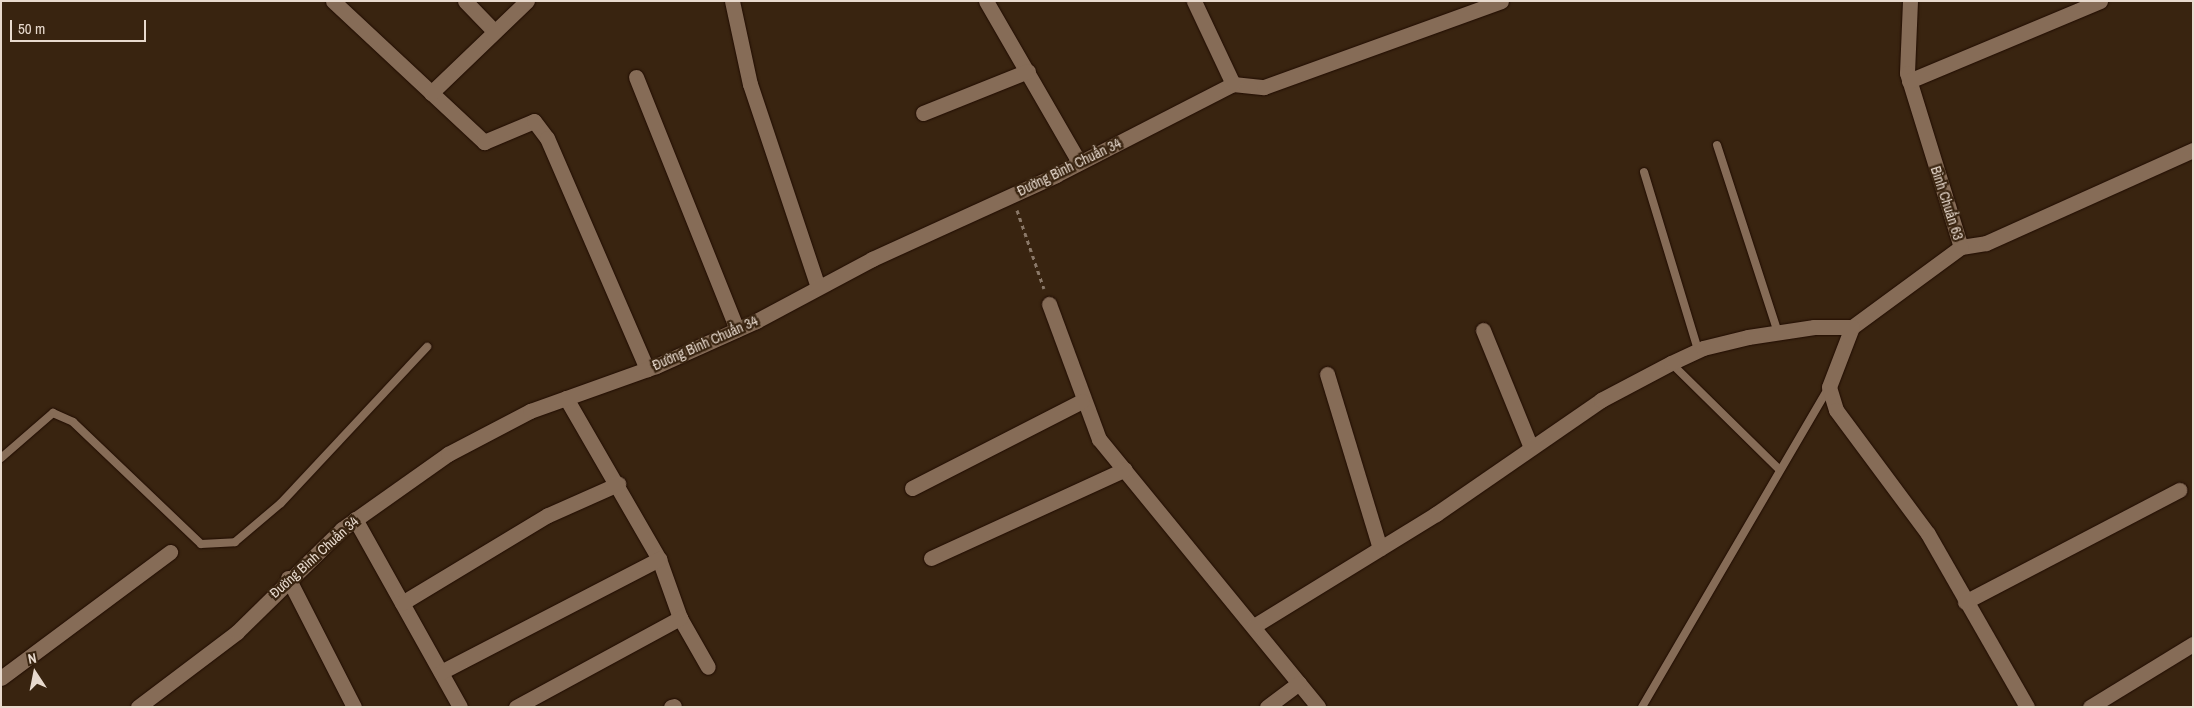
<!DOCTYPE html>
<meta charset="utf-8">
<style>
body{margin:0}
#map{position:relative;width:2194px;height:708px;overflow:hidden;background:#392410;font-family:"Archivo Narrow",sans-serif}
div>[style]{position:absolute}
.path>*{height:3px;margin-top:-1.5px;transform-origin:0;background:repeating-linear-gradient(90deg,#8a7868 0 4px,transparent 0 8px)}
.roads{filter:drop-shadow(0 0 1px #200c00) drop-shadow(0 0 1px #200c00)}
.lane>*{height:8px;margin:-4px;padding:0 4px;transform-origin:4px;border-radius:4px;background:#866c57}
.street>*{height:15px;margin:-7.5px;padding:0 7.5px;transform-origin:7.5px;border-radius:7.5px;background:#866c57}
span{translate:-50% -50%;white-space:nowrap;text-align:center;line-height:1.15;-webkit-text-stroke:4.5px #392410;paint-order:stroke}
.street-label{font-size:14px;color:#e8dace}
.frame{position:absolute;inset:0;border:2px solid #e8dace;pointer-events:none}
.north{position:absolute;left:10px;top:648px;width:50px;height:50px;-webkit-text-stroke:4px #392410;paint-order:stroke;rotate:349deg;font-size:14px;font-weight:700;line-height:20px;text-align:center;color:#e8dace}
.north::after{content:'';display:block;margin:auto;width:18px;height:22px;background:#e8dace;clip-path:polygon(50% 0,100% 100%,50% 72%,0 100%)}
.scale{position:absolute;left:10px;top:20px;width:136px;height:22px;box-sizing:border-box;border:2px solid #e8dace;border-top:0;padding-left:6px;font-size:15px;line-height:18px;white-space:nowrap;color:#e8dace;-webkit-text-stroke:4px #392410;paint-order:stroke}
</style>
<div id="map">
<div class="path">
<div style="left:1017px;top:210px;width:83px;rotate:71.1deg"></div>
</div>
<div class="roads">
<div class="lane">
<div style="left:1717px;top:145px;width:198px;rotate:72deg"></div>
<div style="left:1644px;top:172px;width:186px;rotate:73.1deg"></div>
<div style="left:1671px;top:363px;width:151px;rotate:44.5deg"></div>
<div style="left:1px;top:458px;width:69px;rotate:-40.9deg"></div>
<div style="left:53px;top:413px;width:22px;rotate:24deg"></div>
<div style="left:73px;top:422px;width:177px;rotate:43.6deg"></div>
<div style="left:201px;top:544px;width:34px;rotate:-3deg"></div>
<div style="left:235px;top:542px;width:60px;rotate:-40.3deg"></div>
<div style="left:281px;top:503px;width:214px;rotate:-46.9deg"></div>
<div style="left:1642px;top:707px;width:371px;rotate:-59.7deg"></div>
</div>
<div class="street">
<div style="left:333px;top:1px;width:207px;rotate:43deg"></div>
<div style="left:484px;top:142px;width:54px;rotate:-22.8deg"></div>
<div style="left:534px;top:121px;width:21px;rotate:53deg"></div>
<div style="left:547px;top:138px;width:252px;rotate:66.6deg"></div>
<div style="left:465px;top:1px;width:40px;rotate:46deg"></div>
<div style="left:732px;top:1px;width:85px;rotate:77.8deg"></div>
<div style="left:750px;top:84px;width:214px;rotate:71.5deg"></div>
<div style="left:986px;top:1px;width:186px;rotate:60deg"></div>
<div style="left:1910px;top:1px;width:72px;rotate:92.4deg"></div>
<div style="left:1907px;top:73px;width:182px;rotate:72.8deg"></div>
<div style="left:1961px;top:247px;width:25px;rotate:-9deg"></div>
<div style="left:1986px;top:243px;width:227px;rotate:-24.2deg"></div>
<div style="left:636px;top:77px;width:272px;rotate:68.2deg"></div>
<div style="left:1909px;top:81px;width:207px;rotate:-22.7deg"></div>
<div style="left:1233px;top:84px;width:31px;rotate:6deg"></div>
<div style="left:1264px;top:87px;width:252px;rotate:-19.9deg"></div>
<div style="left:431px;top:93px;width:133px;rotate:-43.8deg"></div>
<div style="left:923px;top:113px;width:113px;rotate:-21.8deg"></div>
<div style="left:1961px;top:247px;width:135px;rotate:143.7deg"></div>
<div style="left:1852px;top:327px;width:64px;rotate:111deg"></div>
<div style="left:1829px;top:387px;width:24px;rotate:73deg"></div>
<div style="left:1836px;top:410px;width:154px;rotate:53.4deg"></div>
<div style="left:1928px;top:534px;width:199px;rotate:60.2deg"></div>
<div style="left:1049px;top:304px;width:144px;rotate:69.7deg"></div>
<div style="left:1099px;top:439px;width:346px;rotate:50.7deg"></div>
<div style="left:1483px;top:330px;width:124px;rotate:67.8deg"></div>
<div style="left:1327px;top:374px;width:182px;rotate:73.1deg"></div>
<div style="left:566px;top:398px;width:186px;rotate:60deg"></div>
<div style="left:659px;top:559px;width:63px;rotate:70.4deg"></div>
<div style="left:680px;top:618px;width:56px;rotate:60.3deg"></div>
<div style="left:912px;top:488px;width:191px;rotate:-27.1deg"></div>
<div style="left:355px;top:519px;width:215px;rotate:60.8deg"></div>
<div style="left:931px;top:558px;width:213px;rotate:-24.6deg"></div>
<div style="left:288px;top:578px;width:145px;rotate:62.9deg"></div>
<div style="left:1965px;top:602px;width:242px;rotate:-27.6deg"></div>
<div style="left:402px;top:603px;width:170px;rotate:-31.1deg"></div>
<div style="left:548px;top:515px;width:77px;rotate:-23.9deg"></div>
<div style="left:1254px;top:626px;width:214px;rotate:-31.6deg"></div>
<div style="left:1436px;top:514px;width:201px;rotate:-34.6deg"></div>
<div style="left:1601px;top:400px;width:79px;rotate:-27.9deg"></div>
<div style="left:1671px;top:363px;width:35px;rotate:-25deg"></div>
<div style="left:1703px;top:348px;width:46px;rotate:-13.7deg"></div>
<div style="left:1748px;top:337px;width:67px;rotate:-8.6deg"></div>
<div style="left:1814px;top:327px;width:38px"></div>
<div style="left:441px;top:672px;width:246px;rotate:-27.4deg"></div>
<div style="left:1px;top:678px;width:211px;rotate:-36.7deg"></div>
<div style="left:138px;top:707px;width:124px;rotate:-37.1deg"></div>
<div style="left:237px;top:632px;width:147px;rotate:-44.4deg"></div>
<div style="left:342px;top:529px;width:130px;rotate:-35.3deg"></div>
<div style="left:448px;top:454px;width:93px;rotate:-27.7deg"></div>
<div style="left:530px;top:411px;width:134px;rotate:-19.7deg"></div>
<div style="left:656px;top:366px;width:110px;rotate:-24.2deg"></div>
<div style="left:756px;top:321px;width:132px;rotate:-28.1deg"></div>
<div style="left:872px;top:259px;width:202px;rotate:-24.5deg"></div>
<div style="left:1056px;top:175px;width:199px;rotate:-27.2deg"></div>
<div style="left:1233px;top:84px;width:92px;rotate:-115.2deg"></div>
<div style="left:516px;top:707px;width:187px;rotate:-28.5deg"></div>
<div style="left:671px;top:707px;width:3px;rotate:-18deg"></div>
<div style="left:1267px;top:707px;width:40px;rotate:-37deg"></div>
<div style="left:2090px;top:707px;width:121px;rotate:-31.5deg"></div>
</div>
</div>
<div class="street-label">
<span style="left:1069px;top:167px;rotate:-26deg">Đường Bình Chuẩn 34</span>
<span style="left:1947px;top:203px;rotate:72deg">Bình Chuẩn 63</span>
<span style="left:705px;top:343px;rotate:-24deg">Đường Bình Chuẩn 34</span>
<span style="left:314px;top:557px;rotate:-42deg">Đường Bình Chuẩn 34</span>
</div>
<div class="frame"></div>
<div class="north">N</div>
<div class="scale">50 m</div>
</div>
